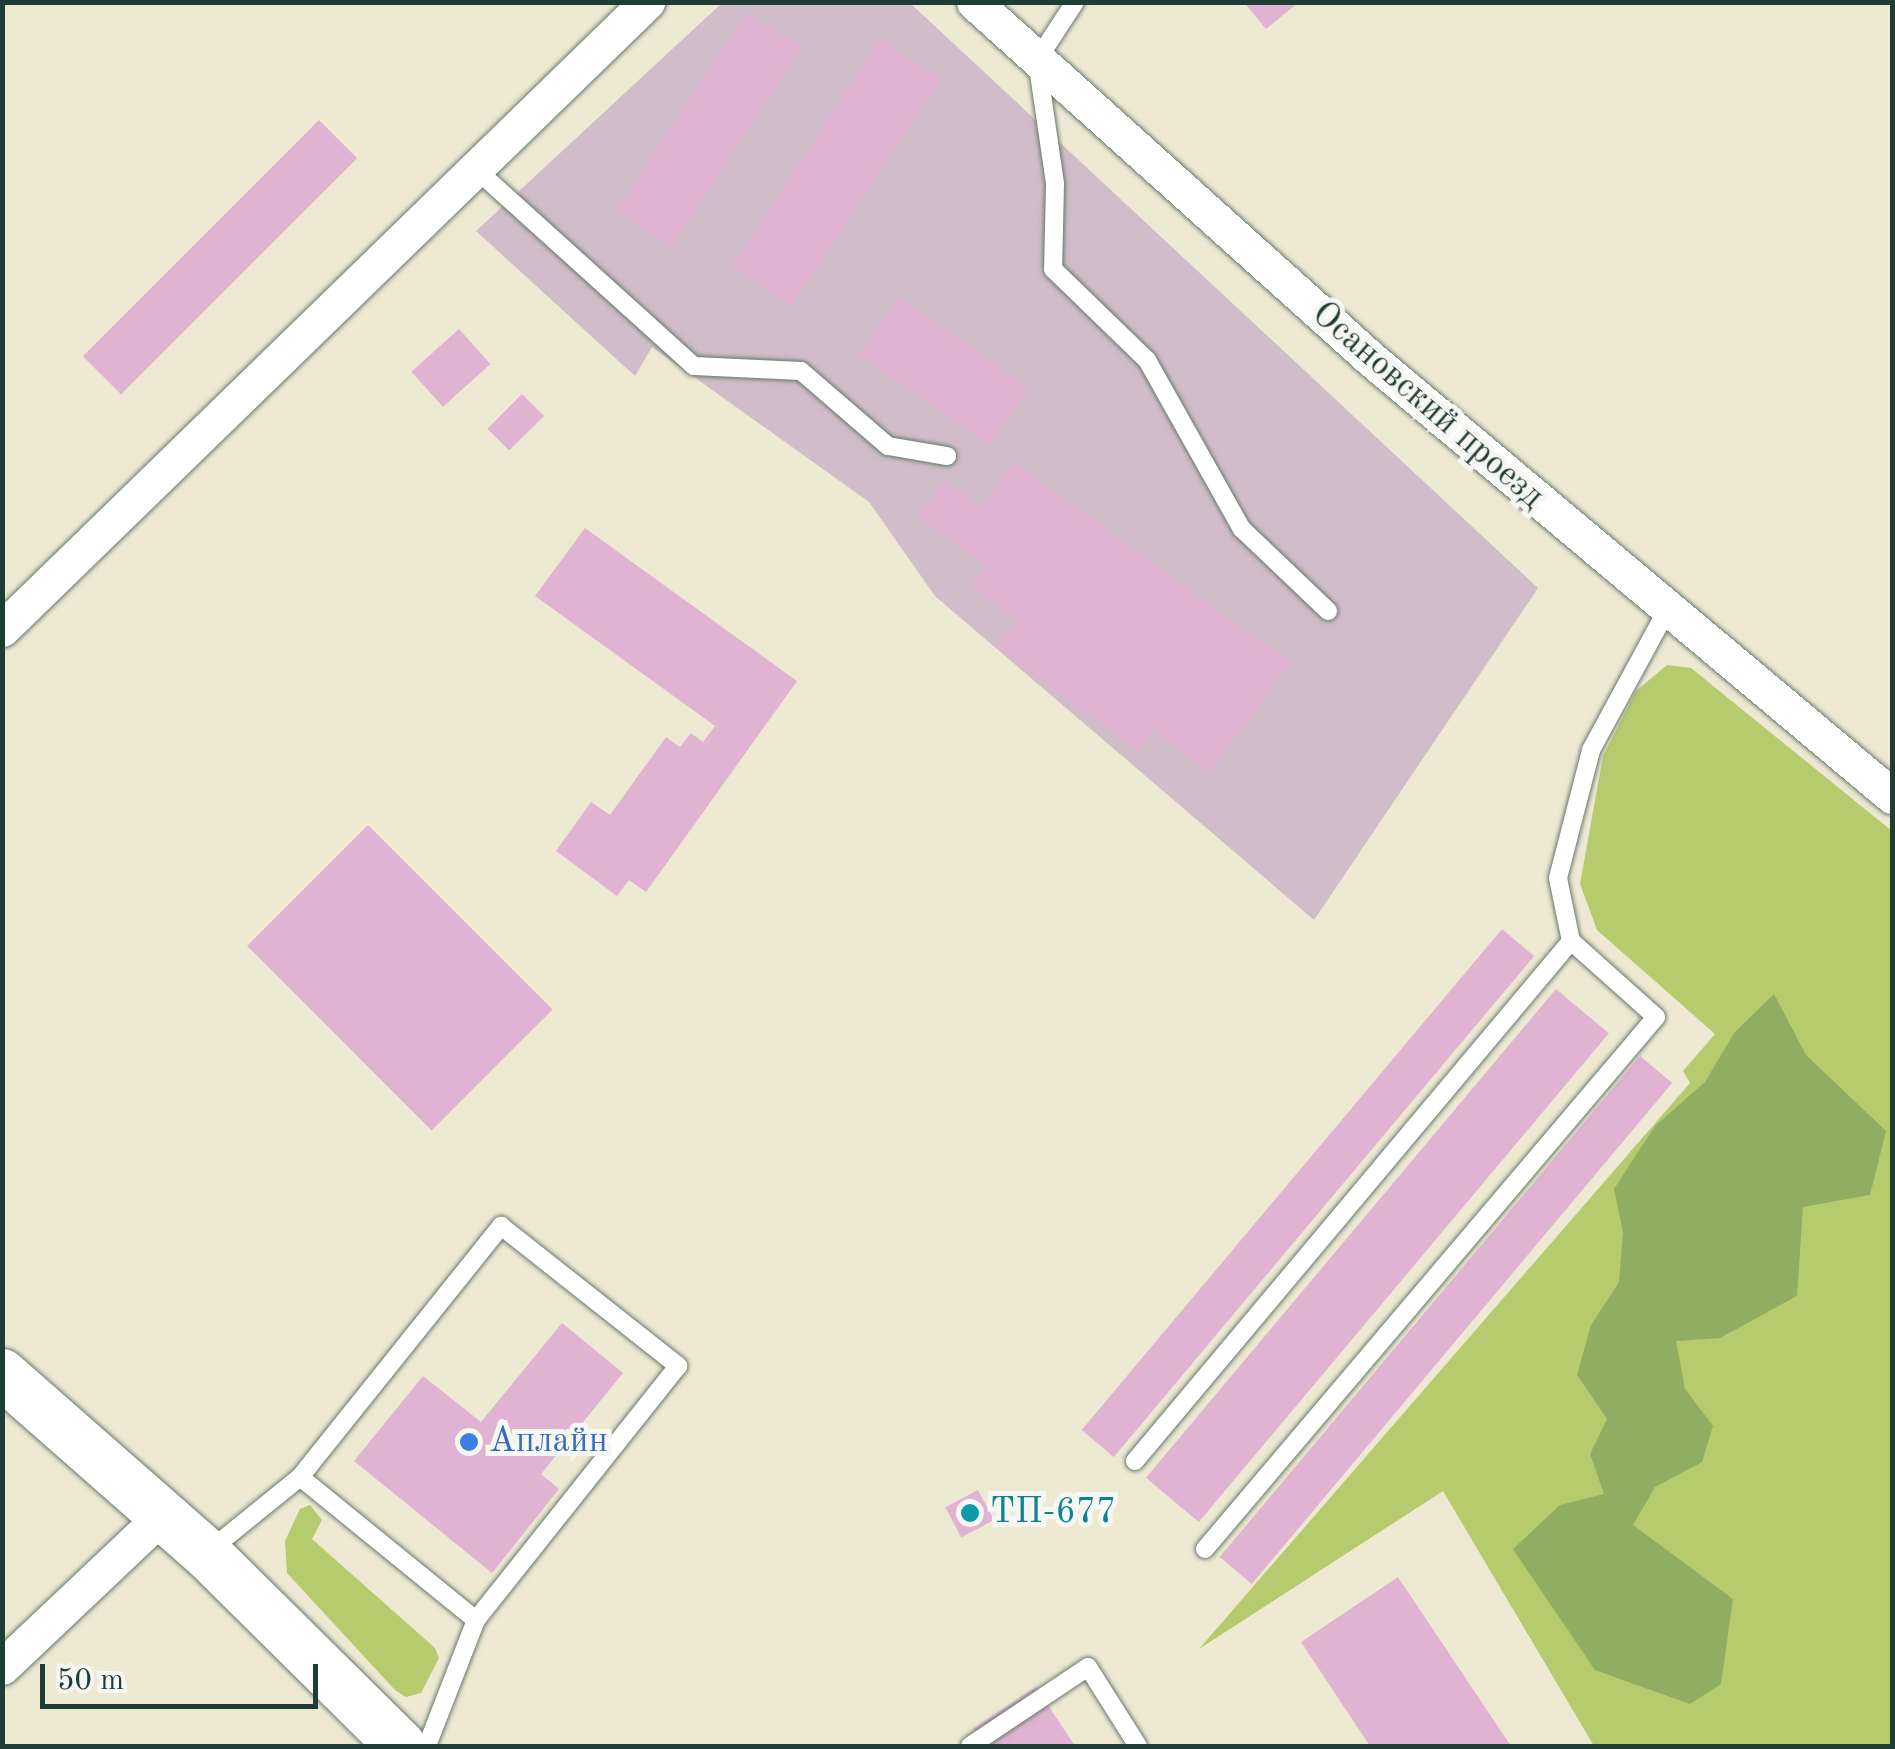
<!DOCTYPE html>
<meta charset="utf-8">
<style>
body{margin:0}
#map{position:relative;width:1895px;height:1749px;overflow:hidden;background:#ede9d3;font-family:"Old Standard TT",serif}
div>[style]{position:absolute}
.industrial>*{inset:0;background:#d1bdc9}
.green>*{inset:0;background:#b6ca6e}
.forest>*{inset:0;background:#90ae61}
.building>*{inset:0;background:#e1b3d2;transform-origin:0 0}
.roads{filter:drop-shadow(0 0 2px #67796c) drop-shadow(0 0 2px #67796c)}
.lane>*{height:18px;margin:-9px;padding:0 9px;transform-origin:9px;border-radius:9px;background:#fff}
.street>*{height:35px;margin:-17.5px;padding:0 17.5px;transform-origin:17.5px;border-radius:17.5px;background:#fff}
.secondary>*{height:50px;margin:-25px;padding:0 25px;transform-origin:25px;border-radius:25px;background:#fff}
.dots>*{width:28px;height:28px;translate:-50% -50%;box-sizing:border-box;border:5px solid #f6f6f2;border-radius:50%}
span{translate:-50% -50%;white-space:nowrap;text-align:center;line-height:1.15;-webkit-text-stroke:10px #f6f6f2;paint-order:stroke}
.street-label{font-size:35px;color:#1f3d34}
.shop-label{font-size:35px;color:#366cbe}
.left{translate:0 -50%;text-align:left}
.culture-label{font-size:35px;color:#0d838f}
.frame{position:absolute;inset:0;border:5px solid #1f3d34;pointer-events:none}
.scale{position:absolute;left:40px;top:1664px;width:278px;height:45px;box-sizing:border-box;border:5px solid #1f3d34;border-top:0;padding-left:12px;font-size:30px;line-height:35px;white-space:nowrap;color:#1f3d34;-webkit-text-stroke:8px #f6f6f2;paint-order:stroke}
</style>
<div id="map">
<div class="industrial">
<div style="clip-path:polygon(722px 3px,910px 3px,1538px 588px,1314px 920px,935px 596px,869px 502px,652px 347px,635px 376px,476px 231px)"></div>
</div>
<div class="green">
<div style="clip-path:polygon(1667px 665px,1691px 668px,1892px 831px,1892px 1746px,1594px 1746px,1443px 1491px,1199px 1649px,1690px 1083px,1683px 1071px,1715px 1034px,1597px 930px,1580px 884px,1603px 756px,1636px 691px)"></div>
<div style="clip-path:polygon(310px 1505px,322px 1520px,312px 1539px,435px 1648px,439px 1658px,421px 1693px,406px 1697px,395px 1690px,287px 1573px,285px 1541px,300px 1509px)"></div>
</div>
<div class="forest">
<div style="clip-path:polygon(1774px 994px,1806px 1055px,1886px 1131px,1870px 1195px,1803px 1207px,1797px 1296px,1720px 1338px,1676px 1341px,1685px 1389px,1713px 1426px,1702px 1462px,1655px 1487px,1633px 1525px,1733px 1599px,1721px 1684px,1690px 1704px,1595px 1670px,1513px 1549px,1560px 1505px,1604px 1494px,1590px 1454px,1607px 1419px,1577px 1375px,1591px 1325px,1619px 1282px,1623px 1232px,1614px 1189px,1655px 1126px,1705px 1082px,1734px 1033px)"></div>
</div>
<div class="building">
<div style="clip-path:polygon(1244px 2px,1299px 2px,1266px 29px)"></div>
<div style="left:746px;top:12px;width:66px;height:238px;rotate:33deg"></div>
<div style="left:880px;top:39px;width:72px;height:272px;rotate:33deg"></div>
<div style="left:319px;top:120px;width:54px;height:334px;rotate:45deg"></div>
<div style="left:899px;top:297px;width:158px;height:70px;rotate:35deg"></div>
<div style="left:459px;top:329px;width:47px;height:64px;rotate:48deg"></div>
<div style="left:522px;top:394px;width:31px;height:49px;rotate:45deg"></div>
<div style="clip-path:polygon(1014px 462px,1290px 663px,1210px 772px,1153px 730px,1139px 751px,997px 648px,1017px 620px,971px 586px,985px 566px,918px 517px,945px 480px,982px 507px)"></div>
<div style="clip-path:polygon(585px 528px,797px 681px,646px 892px,629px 880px,617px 896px,556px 851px,591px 802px,610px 815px,666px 737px,680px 747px,691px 733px,703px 742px,715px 726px,535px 596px)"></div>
<div style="left:368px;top:825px;width:261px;height:171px;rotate:45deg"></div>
<div style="left:1502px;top:929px;width:42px;height:654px;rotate:40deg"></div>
<div style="left:1556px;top:989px;width:69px;height:638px;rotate:40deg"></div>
<div style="left:1640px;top:1056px;width:42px;height:654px;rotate:40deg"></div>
<div style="clip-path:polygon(562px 1323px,623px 1373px,541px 1474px,559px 1489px,492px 1573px,354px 1461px,423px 1376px,481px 1422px)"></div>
<div style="left:978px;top:1490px;width:34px;height:37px;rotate:62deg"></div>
<div style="clip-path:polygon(1398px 1577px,1511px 1746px,1370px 1746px,1301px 1642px)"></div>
<div style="clip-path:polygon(1036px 1687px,1075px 1746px,984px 1746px,973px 1729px)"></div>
</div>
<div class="roads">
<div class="lane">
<div style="left:1075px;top:2px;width:69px;rotate:123.2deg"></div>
<div style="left:1037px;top:60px;width:125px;rotate:81.7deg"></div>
<div style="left:1055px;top:184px;width:85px;rotate:91.3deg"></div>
<div style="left:1053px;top:269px;width:131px;rotate:44.1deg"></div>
<div style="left:1147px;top:360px;width:194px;rotate:60.7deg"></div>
<div style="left:1242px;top:529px;width:119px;rotate:43.6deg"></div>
<div style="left:478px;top:171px;width:291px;rotate:42.1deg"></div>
<div style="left:694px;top:366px;width:107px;rotate:2.7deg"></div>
<div style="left:801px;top:371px;width:115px;rotate:40.8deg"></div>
<div style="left:888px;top:446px;width:60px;rotate:9.6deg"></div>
<div style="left:1135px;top:1461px;width:679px;rotate:-50.02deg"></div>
<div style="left:300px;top:1477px;width:227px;rotate:39.1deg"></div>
<div style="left:1205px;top:1549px;width:697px;rotate:-49.71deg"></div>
<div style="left:1656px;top:1017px;width:114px;rotate:-138.2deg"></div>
<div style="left:1571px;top:941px;width:64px;rotate:-101.7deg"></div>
<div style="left:1558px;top:878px;width:132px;rotate:-75.5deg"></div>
<div style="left:1591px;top:750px;width:157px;rotate:-61.5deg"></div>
<div style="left:210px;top:1550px;width:116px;rotate:-39deg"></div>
<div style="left:300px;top:1477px;width:322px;rotate:-51.3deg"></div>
<div style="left:501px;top:1226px;width:226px;rotate:38.3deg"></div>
<div style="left:678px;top:1366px;width:325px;rotate:128.5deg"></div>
<div style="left:476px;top:1620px;width:135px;rotate:111.3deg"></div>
<div style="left:970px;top:1746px;width:142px;rotate:-33.8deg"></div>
<div style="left:1088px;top:1667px;width:93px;rotate:57.7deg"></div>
</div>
<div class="street">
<div style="left:974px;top:2px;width:534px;rotate:41.96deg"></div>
<div style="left:1371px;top:359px;width:680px;rotate:39.99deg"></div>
<div style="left:2px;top:629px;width:900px;rotate:-44.19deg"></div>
<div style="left:2px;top:1667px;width:221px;rotate:-43.4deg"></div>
</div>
<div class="secondary">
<div style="left:2px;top:1374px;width:271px;rotate:41.3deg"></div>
<div style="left:206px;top:1553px;width:274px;rotate:44.7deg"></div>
</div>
</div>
<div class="dots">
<div style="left:469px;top:1442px;background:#3f7fe0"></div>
<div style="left:970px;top:1513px;background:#0f9aa8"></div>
</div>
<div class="street-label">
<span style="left:1427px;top:406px;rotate:41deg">Осановский проезд</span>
</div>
<div class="shop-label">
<span class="left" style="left:489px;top:1442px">Аплайн</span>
</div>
<div class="culture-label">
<span class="left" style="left:990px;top:1513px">ТП-677</span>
</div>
<div class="frame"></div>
<div class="scale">50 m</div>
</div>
